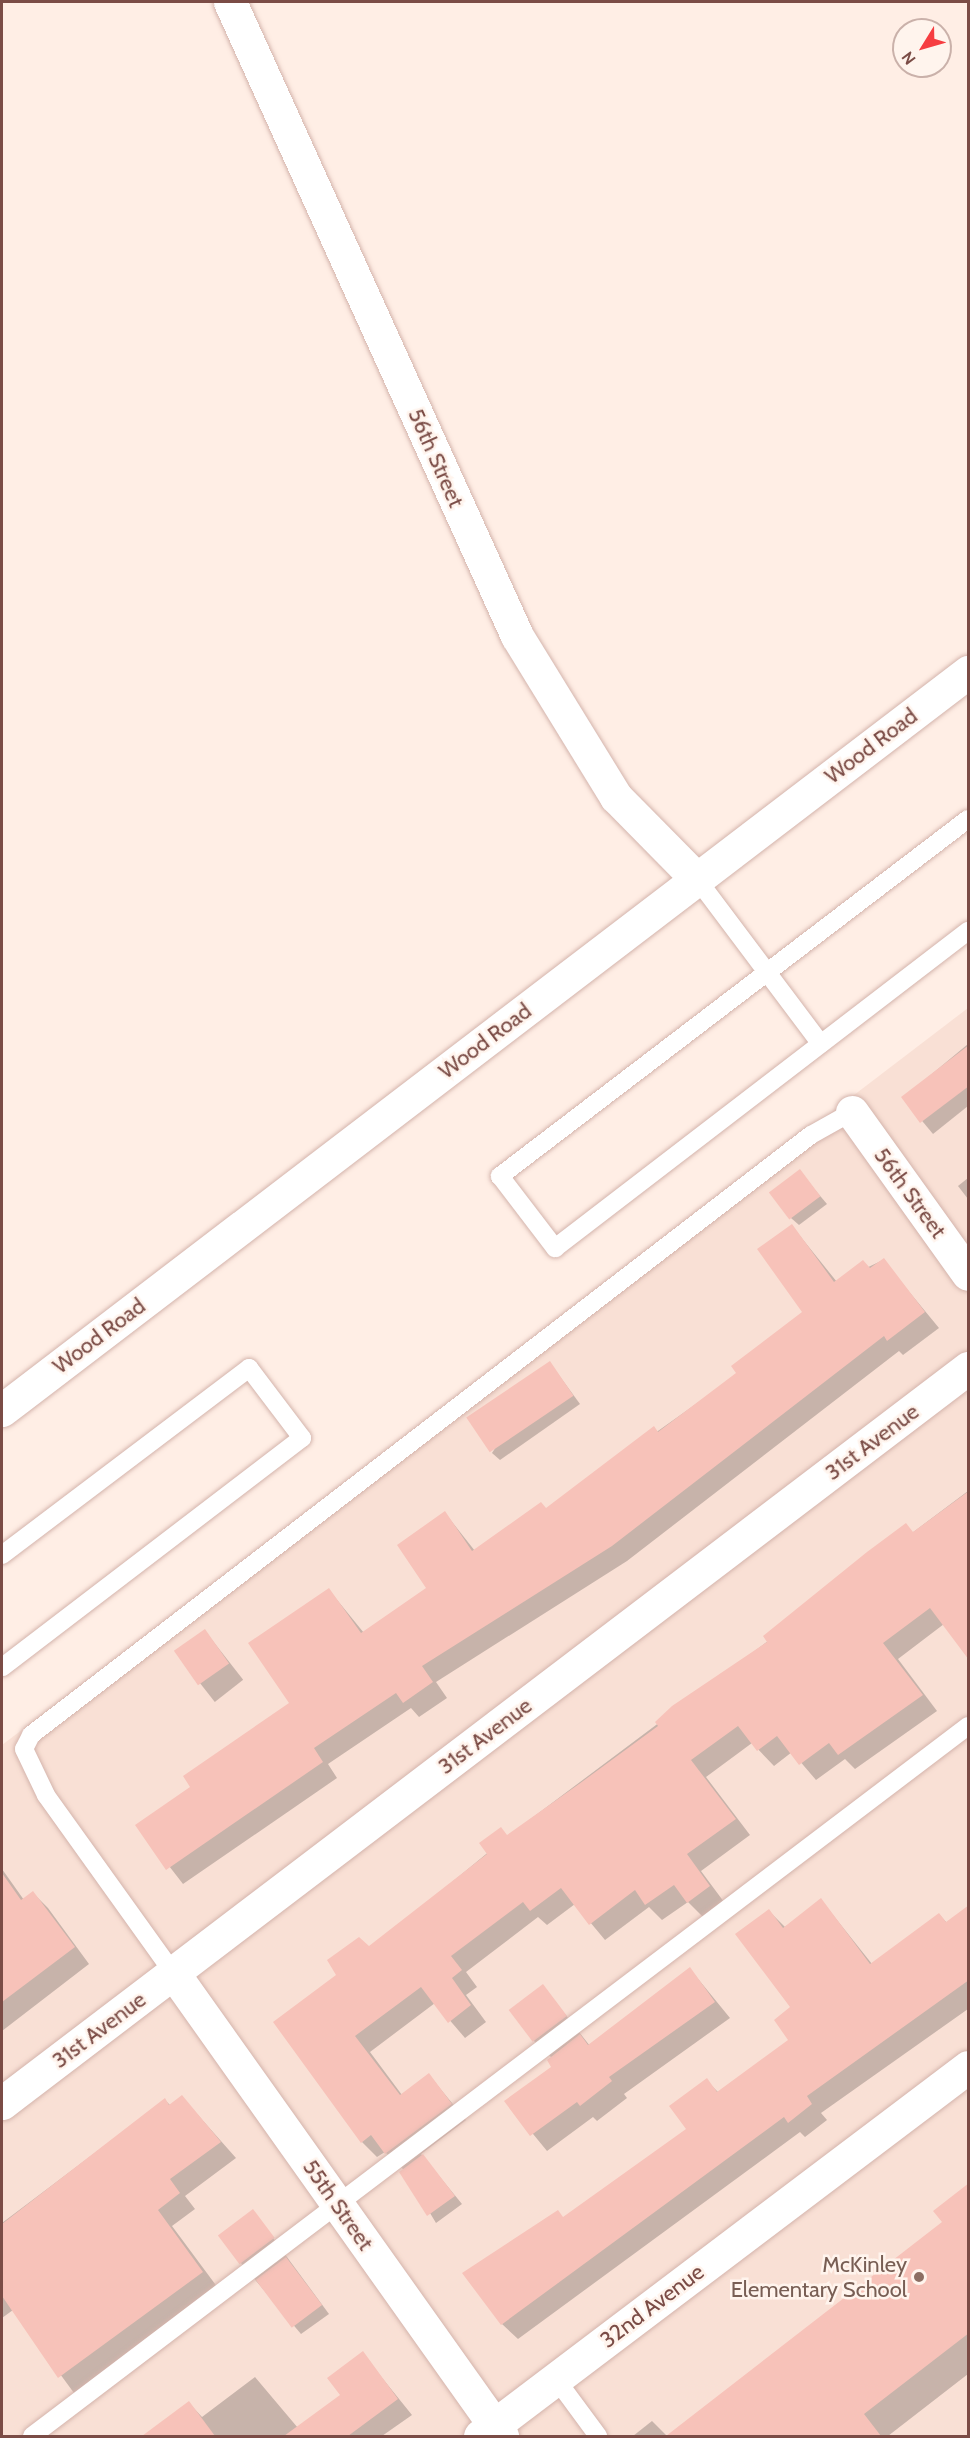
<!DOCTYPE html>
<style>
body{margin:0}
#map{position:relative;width:970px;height:2438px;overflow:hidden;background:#ffeee5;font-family:Cabin,sans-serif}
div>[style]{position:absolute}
.residential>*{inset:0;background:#f9e0d5}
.shadow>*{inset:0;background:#0003;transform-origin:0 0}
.building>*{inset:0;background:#f7c2b9;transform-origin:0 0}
.roads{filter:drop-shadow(0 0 2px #d4b4ac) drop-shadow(0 0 2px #d4b4ac)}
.service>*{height:18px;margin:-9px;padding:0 9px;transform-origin:9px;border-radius:9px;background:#fff}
.minor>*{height:33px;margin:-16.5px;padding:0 16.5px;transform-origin:16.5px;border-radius:16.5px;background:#fff}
.tertiary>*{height:33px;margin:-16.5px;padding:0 16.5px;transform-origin:16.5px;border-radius:16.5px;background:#fff}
.dots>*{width:16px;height:16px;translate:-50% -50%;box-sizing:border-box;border:3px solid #fff4ed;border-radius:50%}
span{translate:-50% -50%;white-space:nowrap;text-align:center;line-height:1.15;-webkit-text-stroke:5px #fff4ed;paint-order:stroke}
.street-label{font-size:22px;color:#7b4c46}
.education-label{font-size:22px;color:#785e54}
.right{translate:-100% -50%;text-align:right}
.frame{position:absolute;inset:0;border:3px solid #7b4c46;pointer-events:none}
.north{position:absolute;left:892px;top:18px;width:60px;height:60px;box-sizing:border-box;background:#fff4ed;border:2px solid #cab1aa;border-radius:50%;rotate:233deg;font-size:16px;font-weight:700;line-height:24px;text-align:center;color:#7b4c46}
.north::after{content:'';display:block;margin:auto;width:21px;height:27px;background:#f63d41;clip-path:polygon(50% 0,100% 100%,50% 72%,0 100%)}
</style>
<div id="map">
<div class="residential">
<div style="clip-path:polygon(968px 1008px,968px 2436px,2px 2436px,2px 1745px)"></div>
</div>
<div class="shadow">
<div style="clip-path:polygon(968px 1044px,968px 1106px,933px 1134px,903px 1098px)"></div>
<div style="clip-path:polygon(799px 1171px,827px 1204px,799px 1225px,791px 1218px)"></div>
<div style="clip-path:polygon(968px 1178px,968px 1199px,958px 1186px)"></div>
<div style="clip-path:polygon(792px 1226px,837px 1282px,883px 1260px,939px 1328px,903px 1355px,899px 1351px,627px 1561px,436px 1682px,447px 1698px,419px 1717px,411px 1708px,328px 1764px,337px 1778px,183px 1884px,138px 1826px,192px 1788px,291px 1703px,329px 1590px,364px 1633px,429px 1588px,445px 1513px,475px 1551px,547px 1510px,738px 1374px,805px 1312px)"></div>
<div style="clip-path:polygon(550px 1363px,580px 1404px,500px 1460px,492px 1453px)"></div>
<div style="clip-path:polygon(968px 1491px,968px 1658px,944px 1624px,898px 1659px,937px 1711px,855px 1769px,845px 1759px,816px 1780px,792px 1752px,774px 1766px,752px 1743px,706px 1777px,750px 1835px,701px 1871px,724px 1902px,704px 1918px,688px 1902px,662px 1920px,649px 1907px,605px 1940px,575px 1904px,547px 1925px,538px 1917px,466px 1972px,477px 1987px,466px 1995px,486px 2022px,465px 2038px,435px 2003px,370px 2052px,402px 2095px,429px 2075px,466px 2120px,421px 2154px,462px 2204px,436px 2223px,404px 2170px,385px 2152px,377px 2157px,362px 2142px,338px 1976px,508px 1836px)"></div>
<div style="left:205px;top:1631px;width:62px;height:36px;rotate:52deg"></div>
<div style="clip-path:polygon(2px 1869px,24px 1900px,33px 1893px,48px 1908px,89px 1964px,2px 2031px)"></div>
<div style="clip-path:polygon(821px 1900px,872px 1964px,939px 1914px,947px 1923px,968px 1909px,968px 2009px,821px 2113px,827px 2120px,805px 2137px,800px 2132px,518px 2339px,502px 2324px,564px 2218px,688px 2129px,706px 2080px,719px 2093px,791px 2040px,792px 2008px,769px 1911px,785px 1927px)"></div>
<div style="clip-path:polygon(690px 1969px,730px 2018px,624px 2094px,627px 2098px,597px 2121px,593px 2117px,547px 2151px,506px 2101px,553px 2067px,552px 2058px,534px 2041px,543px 1986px,590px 2046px)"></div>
<div style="clip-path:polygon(182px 2097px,236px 2158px,185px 2196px,195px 2209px,172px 2226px,218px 2288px,74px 2393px,13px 2310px,2px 2318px,2px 2223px,165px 2100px,171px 2106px)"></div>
<div style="clip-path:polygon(968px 2185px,968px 2374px,888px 2436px,669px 2436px,944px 2222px)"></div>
<div style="clip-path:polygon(253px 2211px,329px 2314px,301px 2334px,241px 2263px)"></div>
<div style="clip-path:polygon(362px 2353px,412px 2415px,382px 2436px,145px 2436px,189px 2403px,202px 2417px,255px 2377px,298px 2428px,342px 2396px)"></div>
<div style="clip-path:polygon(652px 2421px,667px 2436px,633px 2436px)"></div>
</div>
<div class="building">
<div style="clip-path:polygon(969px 1045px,969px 1086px,920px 1123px,901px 1097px)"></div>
<div style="left:800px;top:1169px;width:34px;height:39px;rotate:53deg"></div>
<div style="clip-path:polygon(792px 1224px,834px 1282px,863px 1260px,870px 1268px,884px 1258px,925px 1312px,887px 1341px,884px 1336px,612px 1546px,422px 1666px,433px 1682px,403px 1703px,396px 1693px,314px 1748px,323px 1762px,166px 1870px,135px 1825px,190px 1787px,183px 1776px,289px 1703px,248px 1643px,329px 1588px,361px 1633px,426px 1588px,397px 1545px,445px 1511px,472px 1551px,541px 1502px,546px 1508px,654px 1426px,658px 1432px,736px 1373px,731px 1366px,802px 1312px,757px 1249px)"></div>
<div style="left:550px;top:1361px;width:42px;height:101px;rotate:56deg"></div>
<div style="clip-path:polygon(969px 1491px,969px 1660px,930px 1608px,883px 1643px,923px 1695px,838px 1755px,829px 1743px,799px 1765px,777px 1736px,757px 1751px,738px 1726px,691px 1760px,736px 1819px,687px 1854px,710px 1886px,687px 1903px,674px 1885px,645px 1905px,635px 1890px,589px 1925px,561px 1888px,530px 1911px,523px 1902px,451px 1956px,462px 1970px,452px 1978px,471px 2005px,448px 2023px,421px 1987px,355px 2036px,400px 2095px,429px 2073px,452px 2104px,385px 2154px,371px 2135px,361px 2143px,273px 2022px,336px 1975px,327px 1960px,359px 1937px,369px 1946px,487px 1854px,479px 1843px,501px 1827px,507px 1835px,579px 1784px,658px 1726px,655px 1722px,672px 1706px,767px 1642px,763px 1636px,867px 1552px,906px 1523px,913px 1532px)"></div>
<div style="left:205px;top:1629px;width:42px;height:38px;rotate:55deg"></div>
<div style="clip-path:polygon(2px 1873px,21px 1900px,33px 1891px,75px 1947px,2px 2002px)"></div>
<div style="clip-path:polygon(821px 1898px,870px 1964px,939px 1913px,946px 1922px,969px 1905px,969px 1980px,807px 2096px,812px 2104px,788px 2123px,784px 2117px,501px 2325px,462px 2273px,558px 2210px,563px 2217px,686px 2129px,669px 2106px,707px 2078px,717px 2092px,788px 2040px,774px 2020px,790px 2007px,735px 1934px,769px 1909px,783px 1928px)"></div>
<div style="clip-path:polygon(690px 1967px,715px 2002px,609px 2077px,612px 2081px,580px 2106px,577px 2102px,530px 2136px,504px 2101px,551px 2067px,547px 2060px,580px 2034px,588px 2045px)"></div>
<div style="left:543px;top:1984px;width:40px;height:43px;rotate:53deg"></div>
<div style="clip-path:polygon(182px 2095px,221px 2142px,170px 2179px,180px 2193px,158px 2210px,203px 2272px,58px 2378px,2px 2296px,2px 2224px,165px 2098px,169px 2105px)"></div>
<div style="clip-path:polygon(423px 2154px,455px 2196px,427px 2216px,399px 2172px)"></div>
<div style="clip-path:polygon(969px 2183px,969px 2333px,864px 2414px,881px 2436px,666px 2436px,942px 2222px,933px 2211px)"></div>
<div style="left:253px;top:2209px;width:36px;height:44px;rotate:53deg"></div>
<div style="left:286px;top:2257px;width:60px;height:38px;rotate:53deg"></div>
<div style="clip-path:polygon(363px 2351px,398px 2399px,348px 2436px,284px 2436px,340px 2395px,327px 2378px)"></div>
<div style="clip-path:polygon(189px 2401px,215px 2436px,142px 2436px)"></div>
</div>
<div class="roads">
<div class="service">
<div style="left:968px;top:819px;width:589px;rotate:142.66deg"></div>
<div style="left:500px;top:1176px;width:91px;rotate:52.6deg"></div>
<div style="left:555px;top:1248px;width:521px;rotate:-37.51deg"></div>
<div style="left:697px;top:879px;width:206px;rotate:53.1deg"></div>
<div style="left:2px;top:1555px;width:310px;rotate:-37.1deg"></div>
<div style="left:249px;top:1368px;width:88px;rotate:52.9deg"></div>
<div style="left:302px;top:1438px;width:377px;rotate:142.6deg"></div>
<div style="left:174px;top:1974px;width:220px;rotate:-125.6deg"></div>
<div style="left:46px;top:1795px;width:51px;rotate:-115.6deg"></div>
<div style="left:24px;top:1749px;width:16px;rotate:-63deg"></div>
<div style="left:31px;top:1735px;width:984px;rotate:-37.57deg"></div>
<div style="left:811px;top:1135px;width:47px;rotate:-29.3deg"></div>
<div style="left:556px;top:2379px;width:71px;rotate:53.6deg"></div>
<div style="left:32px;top:2436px;width:1175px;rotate:-37.18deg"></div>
</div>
<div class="minor">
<div style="left:230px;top:2px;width:696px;rotate:65.64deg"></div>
<div style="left:517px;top:636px;width:189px;rotate:58.4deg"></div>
<div style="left:616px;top:797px;width:115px;rotate:45.4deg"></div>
<div style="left:852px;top:1112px;width:199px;rotate:54.4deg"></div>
<div style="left:174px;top:1974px;width:567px;rotate:54.63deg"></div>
<div style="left:2px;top:2103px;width:1214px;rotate:-37.27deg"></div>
<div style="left:480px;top:2436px;width:612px;rotate:-37.09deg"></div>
</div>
<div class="tertiary">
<div style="left:2px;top:1410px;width:1216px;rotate:-37.38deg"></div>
</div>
</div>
<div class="dots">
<div style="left:919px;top:2277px;background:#8d6e63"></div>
</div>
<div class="street-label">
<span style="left:436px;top:458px;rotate:66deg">56th Street</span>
<span style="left:871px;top:746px;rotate:-37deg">Wood Road</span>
<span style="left:485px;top:1041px;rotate:-37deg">Wood Road</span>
<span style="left:910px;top:1193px;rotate:54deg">56th Street</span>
<span style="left:99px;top:1336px;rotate:-37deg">Wood Road</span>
<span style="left:872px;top:1442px;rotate:-37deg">31st Avenue</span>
<span style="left:485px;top:1736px;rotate:-37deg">31st Avenue</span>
<span style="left:99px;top:2030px;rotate:-37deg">31st Avenue</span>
<span style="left:338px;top:2205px;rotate:55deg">55th Street</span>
<span style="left:652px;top:2306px;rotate:-37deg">32nd Avenue</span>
</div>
<div class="education-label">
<span class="right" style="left:907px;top:2277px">McKinley<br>Elementary School</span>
</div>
<div class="frame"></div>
<div class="north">N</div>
</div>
